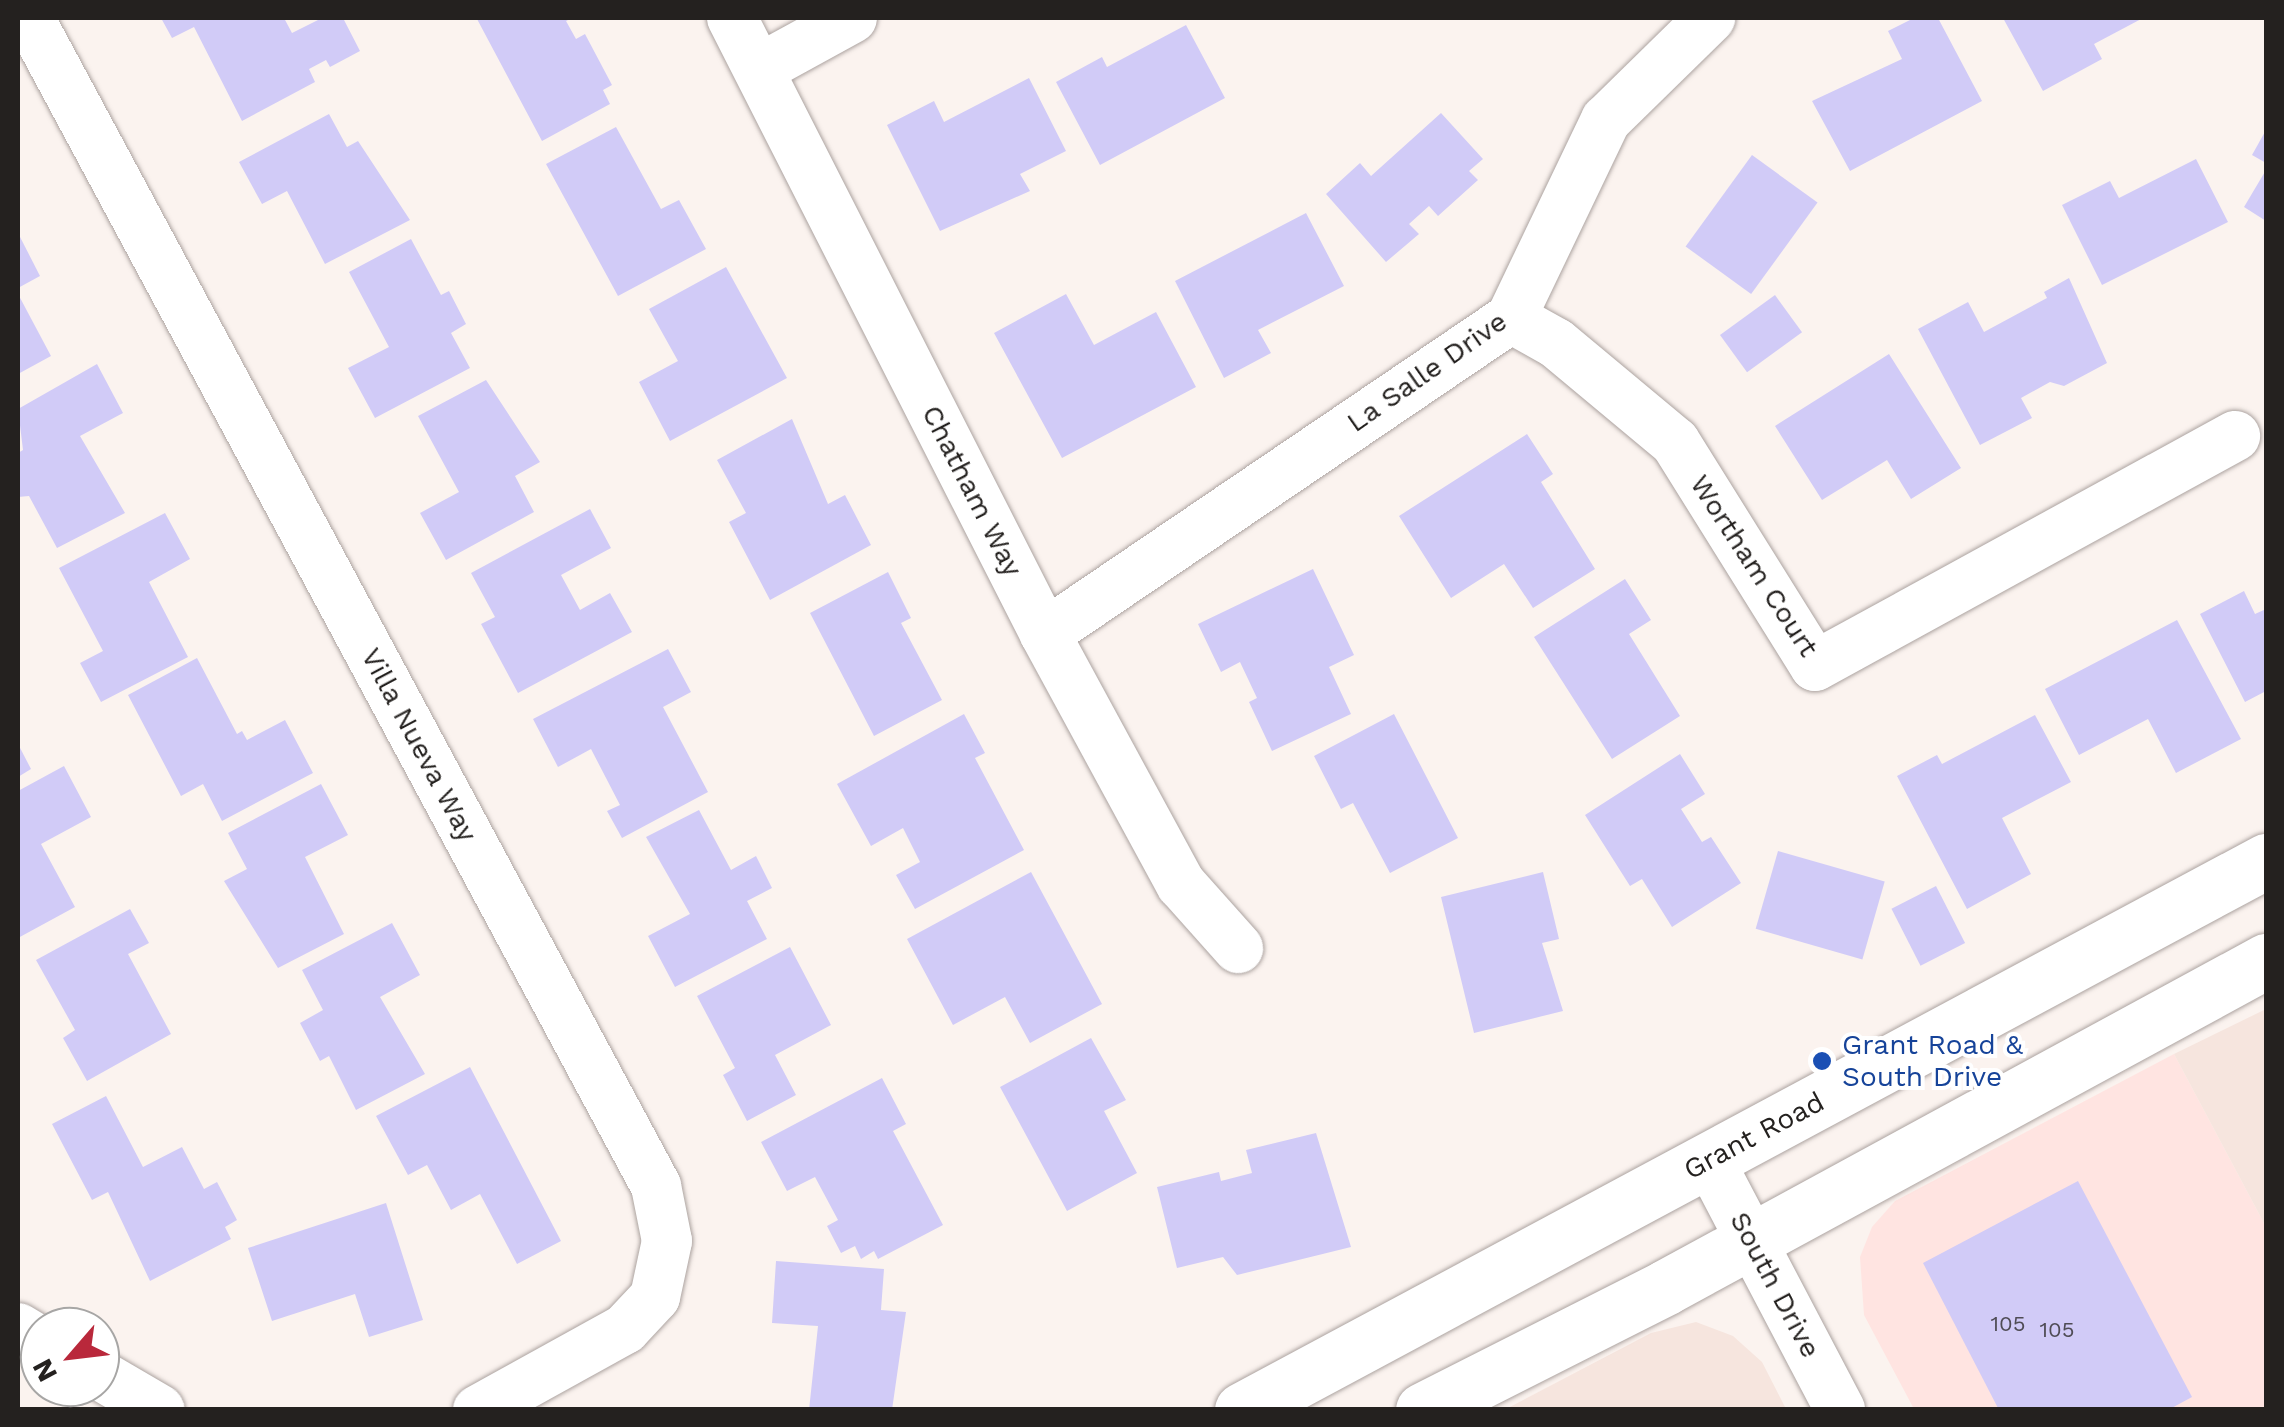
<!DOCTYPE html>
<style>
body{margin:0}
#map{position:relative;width:2284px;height:1427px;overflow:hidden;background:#fbf3ef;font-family:"Work Sans",sans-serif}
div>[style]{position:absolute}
.commercial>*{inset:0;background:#ffe4e1}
.built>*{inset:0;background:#f6e5de}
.building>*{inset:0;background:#d1cbf7;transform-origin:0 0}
.roads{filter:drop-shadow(0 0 2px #aca3a0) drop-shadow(0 0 2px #aca3a0)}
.minor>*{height:50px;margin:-25px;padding:0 25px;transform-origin:25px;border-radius:25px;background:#fff}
.major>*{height:55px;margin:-27.5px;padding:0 27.5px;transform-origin:27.5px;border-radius:27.5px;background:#fff}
.dots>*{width:28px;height:28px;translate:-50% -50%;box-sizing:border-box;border:5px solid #fff;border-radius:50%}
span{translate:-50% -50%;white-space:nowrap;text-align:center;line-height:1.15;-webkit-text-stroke:8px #fff;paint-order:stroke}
.number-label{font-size:22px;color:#4f4c55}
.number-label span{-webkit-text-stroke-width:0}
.street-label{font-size:28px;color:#24211f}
.transit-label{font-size:28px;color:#164399}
.left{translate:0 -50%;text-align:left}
.frame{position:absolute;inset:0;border:20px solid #24211f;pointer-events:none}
.north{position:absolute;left:20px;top:1307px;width:100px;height:100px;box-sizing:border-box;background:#fff;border:2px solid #a7a6a5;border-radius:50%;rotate:242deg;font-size:28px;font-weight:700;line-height:40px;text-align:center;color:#24211f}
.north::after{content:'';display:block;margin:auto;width:35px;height:45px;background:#b9283b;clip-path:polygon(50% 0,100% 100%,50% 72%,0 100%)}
</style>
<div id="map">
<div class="commercial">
<div style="clip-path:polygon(2174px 1054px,2266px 1227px,2266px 1409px,1914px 1409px,1864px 1315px,1860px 1257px,1872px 1227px,1895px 1201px)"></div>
</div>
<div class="built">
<div style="clip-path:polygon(2266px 1009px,2266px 1227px,2174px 1054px)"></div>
<div style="clip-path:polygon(1696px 1322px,1733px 1336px,1762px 1362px,1786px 1409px,1506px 1409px,1651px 1333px)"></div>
</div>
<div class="building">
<div style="clip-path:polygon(161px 18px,284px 18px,292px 33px,322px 18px,343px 18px,360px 51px,330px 67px,326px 60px,309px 69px,315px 82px,242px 121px,194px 27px,172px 38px)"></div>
<div style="clip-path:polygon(572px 18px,566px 21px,576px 39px,585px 34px,612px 85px,603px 90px,610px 104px,542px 141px,477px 19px)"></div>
<div style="clip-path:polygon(1914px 18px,1938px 18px,1982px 101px,1850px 171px,1812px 101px,1902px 59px,1888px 31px)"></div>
<div style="clip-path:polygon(2003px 18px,2143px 18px,2094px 44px,2102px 59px,2043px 91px)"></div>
<div style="clip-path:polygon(1186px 25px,1225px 98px,1100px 165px,1056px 82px,1102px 57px,1107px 67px)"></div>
<div style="clip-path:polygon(1029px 78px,1066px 151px,1020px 174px,1030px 191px,940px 231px,887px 125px,934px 101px,944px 122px)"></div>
<div style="clip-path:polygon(1441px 113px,1483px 159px,1469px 171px,1478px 180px,1438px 216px,1429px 206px,1409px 224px,1419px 234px,1386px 262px,1326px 194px,1360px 163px,1371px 176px)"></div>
<div style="clip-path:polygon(329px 114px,347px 147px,358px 141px,410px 220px,325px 264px,287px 191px,262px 204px,239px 162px)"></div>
<div style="clip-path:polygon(616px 127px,661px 209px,679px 200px,706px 249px,618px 296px,546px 164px)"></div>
<div style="clip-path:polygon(2266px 130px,2266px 163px,2252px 155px)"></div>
<div style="left:1752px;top:155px;width:81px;height:113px;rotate:36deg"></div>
<div style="clip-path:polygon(2196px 159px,2228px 222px,2102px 285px,2062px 205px,2110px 181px,2119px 198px)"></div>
<div style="clip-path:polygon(2266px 170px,2266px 221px,2244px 207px)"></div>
<div style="clip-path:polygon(1306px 213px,1344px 286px,1258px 330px,1271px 353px,1224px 378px,1175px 281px)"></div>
<div style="clip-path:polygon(18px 233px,40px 276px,18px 288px)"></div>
<div style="clip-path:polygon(411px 239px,441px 295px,449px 291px,466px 324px,451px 333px,470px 368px,375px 418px,348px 368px,389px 347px,349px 272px)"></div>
<div style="clip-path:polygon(726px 267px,787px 378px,670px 441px,639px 382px,678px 361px,649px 309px)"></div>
<div style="clip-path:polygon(2069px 278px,2107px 363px,2064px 386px,2050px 382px,2021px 398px,2032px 418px,1980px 445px,1918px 329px,1968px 302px,1984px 332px,2047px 298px,2044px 292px)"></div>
<div style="clip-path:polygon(18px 294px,51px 356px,18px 374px)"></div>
<div style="clip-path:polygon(1066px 294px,1094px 345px,1156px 312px,1196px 387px,1062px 458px,994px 333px)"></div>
<div style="left:1775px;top:295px;width:46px;height:68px;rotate:54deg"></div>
<div style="clip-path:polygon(1889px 354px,1961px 468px,1911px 499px,1887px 460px,1822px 500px,1775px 426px)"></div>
<div style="clip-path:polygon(97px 364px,123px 413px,80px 436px,125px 513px,57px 548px,29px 496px,18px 497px,18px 453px,23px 450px,18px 409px)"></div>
<div style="clip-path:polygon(486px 380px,540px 462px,515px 476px,534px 512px,446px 560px,420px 513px,459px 492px,418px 416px)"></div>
<div style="clip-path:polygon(792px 419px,828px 504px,845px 495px,871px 545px,770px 600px,729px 522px,746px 513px,717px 460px)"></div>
<div style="clip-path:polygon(1527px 434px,1553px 474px,1541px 482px,1595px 569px,1533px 608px,1504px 564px,1451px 598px,1399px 516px)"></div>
<div style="clip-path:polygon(590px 509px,611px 548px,561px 575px,580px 610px,610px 593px,632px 632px,518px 693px,481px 624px,495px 617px,471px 573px)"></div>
<div style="clip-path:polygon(165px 513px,190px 559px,149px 582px,188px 657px,101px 702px,80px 663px,103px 651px,59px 568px)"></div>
<div style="clip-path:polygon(1313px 569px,1354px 655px,1329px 667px,1351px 714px,1272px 751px,1249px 702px,1257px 698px,1240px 662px,1221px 672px,1198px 624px)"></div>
<div style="clip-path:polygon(888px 572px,911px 618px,901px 623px,942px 700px,874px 736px,810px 613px)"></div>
<div style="clip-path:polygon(1625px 579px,1651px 620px,1629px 634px,1680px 716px,1612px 759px,1534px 637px)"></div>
<div style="clip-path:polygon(2244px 591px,2255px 614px,2266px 609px,2266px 691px,2245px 702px,2200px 614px)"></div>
<div style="clip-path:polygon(2177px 620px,2241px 739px,2176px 773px,2148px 719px,2079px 755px,2045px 689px)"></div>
<div style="clip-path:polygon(668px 649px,691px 692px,663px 707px,708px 792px,622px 838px,607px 811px,620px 805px,591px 749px,558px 767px,533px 719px)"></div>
<div style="clip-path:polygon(197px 658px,237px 734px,242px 731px,247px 740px,285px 720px,313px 773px,222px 821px,203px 784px,181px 796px,128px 695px)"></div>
<div style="clip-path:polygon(964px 714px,985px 753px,975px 758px,1024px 850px,915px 909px,896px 875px,920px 862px,903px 828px,871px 846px,837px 784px)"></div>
<div style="clip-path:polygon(1394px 714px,1458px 838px,1390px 873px,1353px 803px,1341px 809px,1314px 756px)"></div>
<div style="clip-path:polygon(2035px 715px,2071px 782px,2002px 818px,2031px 874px,1967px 909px,1897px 776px,1937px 755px,1942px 764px)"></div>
<div style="clip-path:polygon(18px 744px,31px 769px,18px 777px)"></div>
<div style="clip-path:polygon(1680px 754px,1705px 794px,1681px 809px,1702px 842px,1711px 837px,1741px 883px,1672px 927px,1642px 879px,1630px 886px,1585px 815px)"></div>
<div style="clip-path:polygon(64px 766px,91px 817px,41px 844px,75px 907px,18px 938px,18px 791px)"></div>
<div style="clip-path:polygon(321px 784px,348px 835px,305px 857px,344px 934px,278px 968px,224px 881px,247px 869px,228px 833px)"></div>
<div style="clip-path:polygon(699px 810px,731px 870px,756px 856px,772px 888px,747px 901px,767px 939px,675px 987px,648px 936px,690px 914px,646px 837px)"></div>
<div style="left:1778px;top:851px;width:111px;height:81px;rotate:16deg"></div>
<div style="clip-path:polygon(1031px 872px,1102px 1004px,1030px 1043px,1005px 997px,953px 1025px,907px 939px)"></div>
<div style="clip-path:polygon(1543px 872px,1559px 939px,1542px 943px,1563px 1011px,1474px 1033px,1441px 897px)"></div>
<div style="left:1936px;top:886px;width:64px;height:50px;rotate:63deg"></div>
<div style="clip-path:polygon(130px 909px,149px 943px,128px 954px,171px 1034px,87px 1081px,63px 1038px,75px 1030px,36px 960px)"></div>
<div style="clip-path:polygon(392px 923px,420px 975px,380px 997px,425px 1074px,356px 1110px,329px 1056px,320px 1061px,300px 1023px,323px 1010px,302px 970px)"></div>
<div style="clip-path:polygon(790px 947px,831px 1025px,775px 1055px,796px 1095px,747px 1121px,723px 1075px,735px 1068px,697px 996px)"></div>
<div style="clip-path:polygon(1091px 1038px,1126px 1100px,1104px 1111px,1137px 1173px,1067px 1211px,1000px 1087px)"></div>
<div style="clip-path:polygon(470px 1067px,561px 1241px,517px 1264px,480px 1194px,451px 1210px,427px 1165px,408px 1175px,376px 1116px)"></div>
<div style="clip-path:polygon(882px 1078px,906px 1124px,893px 1131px,943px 1225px,878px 1259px,874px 1251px,861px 1259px,855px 1246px,841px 1253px,827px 1226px,838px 1220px,815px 1177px,787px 1191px,761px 1142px)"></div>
<div style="clip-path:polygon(106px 1096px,143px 1167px,182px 1147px,204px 1189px,217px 1182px,237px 1220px,225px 1227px,231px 1239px,150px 1281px,108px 1192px,92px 1200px,52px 1124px)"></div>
<div style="clip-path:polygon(1316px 1133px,1351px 1247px,1237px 1275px,1223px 1257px,1177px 1268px,1157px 1187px,1219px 1172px,1221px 1181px,1252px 1173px,1246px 1150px)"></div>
<div style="clip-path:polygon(2078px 1181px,2192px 1397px,2168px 1410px,1999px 1410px,1923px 1263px)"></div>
<div style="clip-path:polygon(386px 1203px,423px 1320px,369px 1337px,355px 1294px,272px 1321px,248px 1248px)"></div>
<div style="clip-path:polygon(776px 1261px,884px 1269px,881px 1310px,906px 1312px,892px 1410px,809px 1410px,818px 1326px,772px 1323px)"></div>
</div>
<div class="roads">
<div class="minor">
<div style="left:29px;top:18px;width:1326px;rotate:61.77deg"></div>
<div style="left:656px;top:1186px;width:56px;rotate:78.7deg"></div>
<div style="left:667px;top:1241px;width:57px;rotate:102.1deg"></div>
<div style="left:655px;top:1297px;width:44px;rotate:133.2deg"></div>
<div style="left:625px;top:1329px;width:168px;rotate:151.1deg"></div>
<div style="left:732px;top:18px;width:691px;rotate:63.06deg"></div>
<div style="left:1045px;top:634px;width:285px;rotate:61.5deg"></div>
<div style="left:1181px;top:884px;width:86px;rotate:48.3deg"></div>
<div style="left:759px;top:69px;width:106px;rotate:-28.7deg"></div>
<div style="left:1511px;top:318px;width:51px;rotate:29.1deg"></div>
<div style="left:1556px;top:343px;width:155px;rotate:39.8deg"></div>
<div style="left:1675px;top:442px;width:264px;rotate:58deg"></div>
<div style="left:1815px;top:666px;width:479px;rotate:-28.7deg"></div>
<div style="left:1045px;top:634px;width:563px;rotate:-34.14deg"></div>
<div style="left:1511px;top:318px;width:220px;rotate:-64.4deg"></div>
<div style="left:1606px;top:120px;width:146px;rotate:-44.4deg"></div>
<div style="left:1709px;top:1160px;width:282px;rotate:62.3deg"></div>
<div style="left:18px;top:1328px;width:26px;rotate:31deg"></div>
<div style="left:100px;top:1375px;width:69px;rotate:30.3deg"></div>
</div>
<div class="major">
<div style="left:1242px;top:1410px;width:1162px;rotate:-28.2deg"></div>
<div style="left:1423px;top:1410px;width:272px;rotate:-26.8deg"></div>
<div style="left:1666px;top:1287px;width:683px;rotate:-28.52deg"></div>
</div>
</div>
<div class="dots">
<div style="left:1822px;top:1061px;background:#1a4fb4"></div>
</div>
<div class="number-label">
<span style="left:2008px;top:1324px">105</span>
<span style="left:2057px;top:1330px">105</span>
</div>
<div class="street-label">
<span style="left:1427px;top:372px;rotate:-35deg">La Salle Drive</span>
<span style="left:972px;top:491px;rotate:63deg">Chatham Way</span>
<span style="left:1754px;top:566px;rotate:57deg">Wortham Court</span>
<span style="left:419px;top:745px;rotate:62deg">Villa Nueva Way</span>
<span style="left:1754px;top:1136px;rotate:-28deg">Grant Road</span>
<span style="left:1775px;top:1285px;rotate:62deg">South Drive</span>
</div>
<div class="transit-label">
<span class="left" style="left:1842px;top:1061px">Grant Road &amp;<br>South Drive</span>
</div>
<div class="frame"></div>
<div class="north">N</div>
</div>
